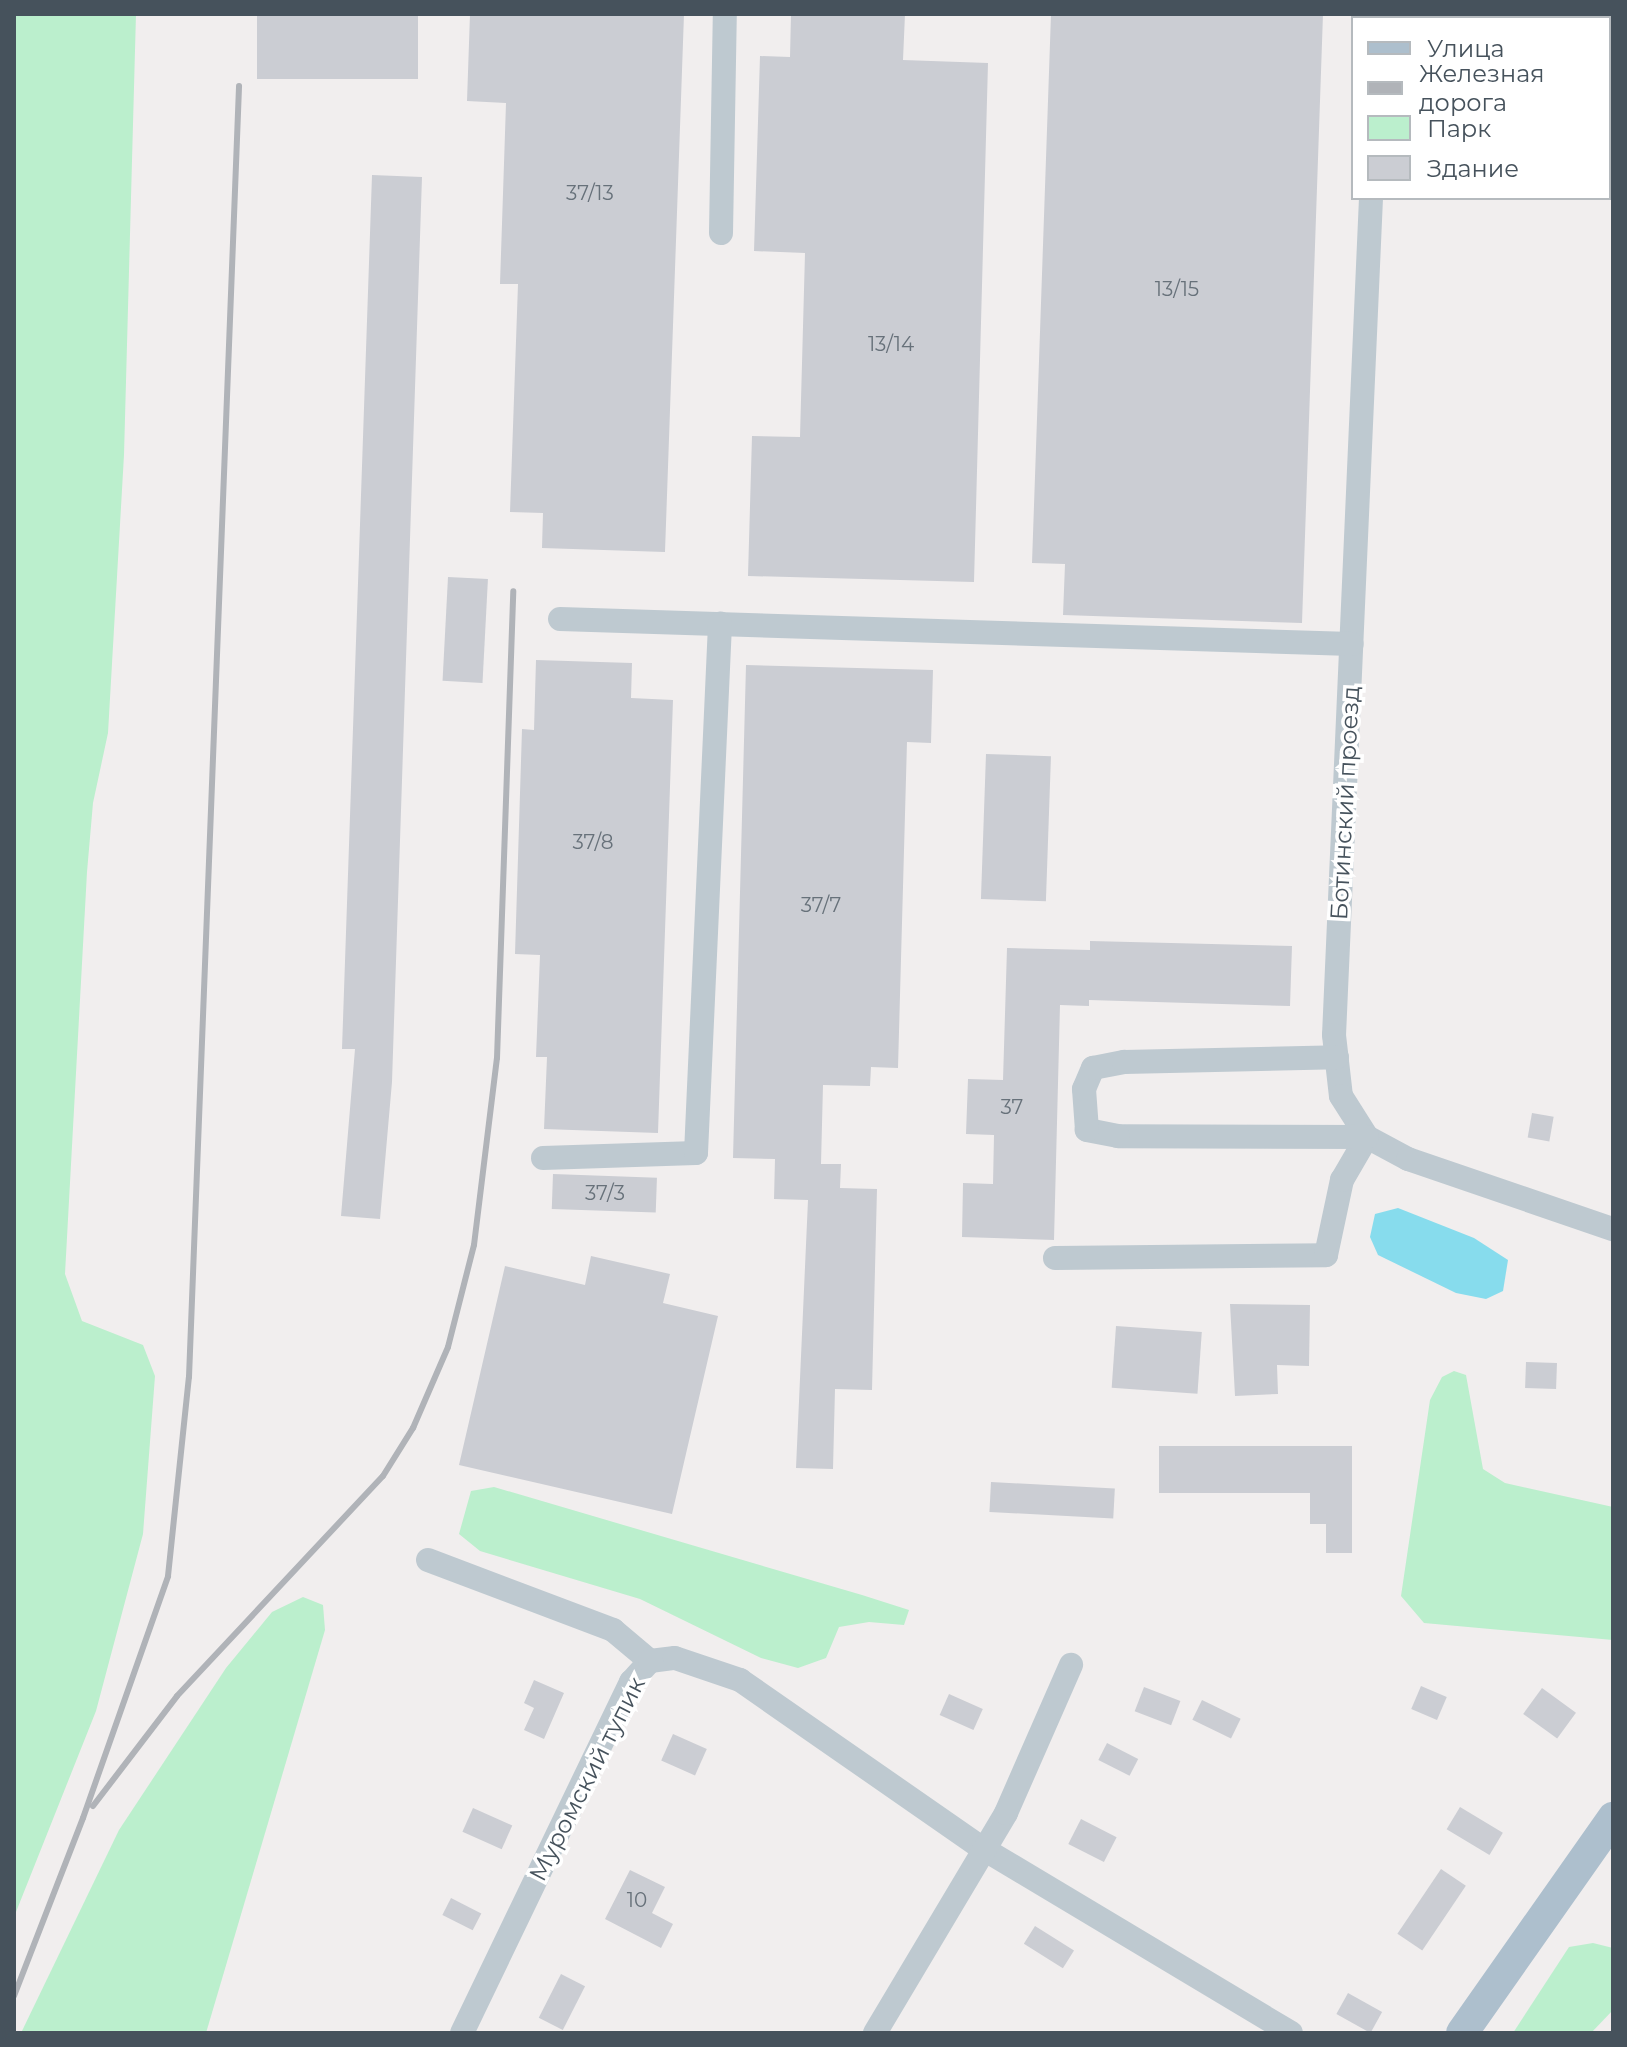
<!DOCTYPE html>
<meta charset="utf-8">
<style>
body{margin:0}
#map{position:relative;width:1627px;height:2047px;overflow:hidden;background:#f1eeee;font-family:Montserrat,sans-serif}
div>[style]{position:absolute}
.green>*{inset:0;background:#bbefcd}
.water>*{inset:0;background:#87dced}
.building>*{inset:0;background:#cbcdd3;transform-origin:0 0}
.minor>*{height:24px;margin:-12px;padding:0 12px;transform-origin:12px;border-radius:12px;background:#bec9d0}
.major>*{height:32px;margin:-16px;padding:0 16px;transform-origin:16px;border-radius:16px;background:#adbfcd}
.rail>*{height:6px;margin:-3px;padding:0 3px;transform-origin:3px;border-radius:3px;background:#b0b3b8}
span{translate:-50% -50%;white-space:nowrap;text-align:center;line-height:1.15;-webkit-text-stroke:7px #fff;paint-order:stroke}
.number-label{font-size:20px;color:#67717a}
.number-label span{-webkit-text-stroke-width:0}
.street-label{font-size:24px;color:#46525c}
.frame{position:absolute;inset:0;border:16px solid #46525c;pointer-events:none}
.legend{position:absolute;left:1351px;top:16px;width:260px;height:184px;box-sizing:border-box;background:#fff;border:2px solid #b5babe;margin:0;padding:10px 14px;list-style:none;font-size:24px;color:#46525c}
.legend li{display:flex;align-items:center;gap:16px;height:40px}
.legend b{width:40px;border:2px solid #b5babe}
</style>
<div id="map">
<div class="green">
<div style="clip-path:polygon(14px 14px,136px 14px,124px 455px,108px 733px,93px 803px,87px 872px,65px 1274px,82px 1321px,143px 1345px,155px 1376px,143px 1534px,96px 1711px,14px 1917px)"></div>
<div style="clip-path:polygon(1454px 1371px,1466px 1375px,1483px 1469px,1505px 1483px,1613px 1507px,1613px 1640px,1424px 1623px,1401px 1596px,1430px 1400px,1442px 1377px)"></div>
<div style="clip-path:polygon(494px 1487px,862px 1595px,909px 1610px,904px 1625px,869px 1622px,839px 1627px,826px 1658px,798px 1668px,761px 1658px,640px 1599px,480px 1551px,459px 1534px,471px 1491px)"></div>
<div style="clip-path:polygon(303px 1597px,323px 1605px,325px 1630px,206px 2033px,21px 2033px,119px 1830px,226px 1668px,272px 1612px)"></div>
<div style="clip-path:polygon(1593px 1943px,1613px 1948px,1613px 2010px,1591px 2033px,1513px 2033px,1569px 1947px)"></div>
</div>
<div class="water">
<div style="clip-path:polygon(1398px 1208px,1474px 1238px,1508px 1260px,1503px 1291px,1486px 1299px,1456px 1293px,1378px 1255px,1370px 1237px,1375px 1214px)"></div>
</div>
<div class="building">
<div style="left:257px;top:14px;width:161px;height:65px"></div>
<div style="clip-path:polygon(470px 14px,684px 14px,665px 552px,542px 548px,543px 513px,510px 512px,518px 284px,500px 284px,506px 103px,467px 101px)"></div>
<div style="clip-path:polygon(791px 14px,905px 14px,903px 60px,988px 63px,974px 582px,748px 576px,752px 436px,800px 437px,805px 253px,754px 251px,760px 56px,790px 57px)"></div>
<div style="clip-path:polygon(1051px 14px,1323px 14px,1302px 623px,1063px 615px,1065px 564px,1032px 563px)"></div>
<div style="clip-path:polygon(372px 175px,422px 177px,392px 1082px,380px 1219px,341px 1216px,355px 1049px,342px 1049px)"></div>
<div style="left:448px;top:577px;width:40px;height:104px;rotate:3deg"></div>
<div style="clip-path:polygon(536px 660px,632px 663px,631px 698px,673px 700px,658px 1133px,544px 1129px,547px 1057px,536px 1057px,540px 955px,515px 954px,522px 729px,534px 730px)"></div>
<div style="clip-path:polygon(746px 665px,933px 670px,931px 743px,907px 742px,898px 1068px,871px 1067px,870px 1086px,823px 1085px,821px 1164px,841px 1164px,840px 1188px,877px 1189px,872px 1390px,835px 1389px,833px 1469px,796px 1468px,808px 1200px,774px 1199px,775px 1159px,733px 1158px)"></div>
<div style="left:986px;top:754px;width:65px;height:145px;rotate:2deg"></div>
<div style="clip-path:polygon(1090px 941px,1292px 946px,1290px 1006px,1089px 1000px,1089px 1006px,1060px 1005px,1054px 1240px,962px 1237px,963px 1183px,993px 1184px,994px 1135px,966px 1134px,968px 1079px,1003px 1080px,1007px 948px,1090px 950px)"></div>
<div style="left:1532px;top:1113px;width:22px;height:25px;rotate:10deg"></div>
<div style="left:553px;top:1174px;width:104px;height:35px;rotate:2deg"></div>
<div style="clip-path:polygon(591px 1256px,670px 1274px,663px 1303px,718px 1316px,672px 1514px,459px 1465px,505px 1266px,585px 1285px)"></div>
<div style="clip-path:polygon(1230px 1304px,1310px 1305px,1309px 1366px,1277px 1365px,1278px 1394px,1235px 1396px)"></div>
<div style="left:1116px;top:1326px;width:86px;height:62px;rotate:4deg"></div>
<div style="left:1526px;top:1362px;width:31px;height:26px;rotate:2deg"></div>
<div style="clip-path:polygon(1159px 1446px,1352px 1446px,1352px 1553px,1326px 1553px,1326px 1524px,1310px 1524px,1310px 1493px,1159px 1493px)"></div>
<div style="left:991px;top:1482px;width:124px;height:30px;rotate:3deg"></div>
<div style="clip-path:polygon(534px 1680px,564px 1693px,544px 1739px,524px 1730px,534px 1708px,524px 1703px)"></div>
<div style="left:1421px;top:1686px;width:28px;height:25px;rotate:23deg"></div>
<div style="left:1144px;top:1687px;width:39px;height:26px;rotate:21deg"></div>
<div style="left:1542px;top:1688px;width:42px;height:32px;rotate:36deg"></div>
<div style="left:949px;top:1694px;width:37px;height:23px;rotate:24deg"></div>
<div style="left:1202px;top:1700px;width:43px;height:22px;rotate:26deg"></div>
<div style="left:673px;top:1734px;width:37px;height:29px;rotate:24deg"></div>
<div style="left:1107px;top:1743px;width:35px;height:19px;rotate:27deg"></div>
<div style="left:1460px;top:1807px;width:50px;height:26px;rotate:31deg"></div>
<div style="left:473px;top:1808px;width:43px;height:26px;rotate:24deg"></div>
<div style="left:1081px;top:1819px;width:40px;height:28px;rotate:27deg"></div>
<div style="left:1441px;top:1869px;width:30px;height:78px;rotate:34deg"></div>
<div style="clip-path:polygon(630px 1870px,665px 1887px,652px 1913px,673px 1924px,661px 1948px,605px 1919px)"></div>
<div style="left:451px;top:1898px;width:34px;height:19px;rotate:27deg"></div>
<div style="left:1035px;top:1926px;width:46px;height:21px;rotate:32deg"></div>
<div style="left:561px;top:1974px;width:27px;height:49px;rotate:27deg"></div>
<div style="left:1348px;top:1993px;width:39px;height:24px;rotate:29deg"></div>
</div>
<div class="minor">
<div style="left:1379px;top:18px;width:4px;rotate:-76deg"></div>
<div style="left:1371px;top:198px;width:838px;rotate:92.53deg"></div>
<div style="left:1334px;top:1035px;width:61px;rotate:83.5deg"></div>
<div style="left:1341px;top:1096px;width:49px;rotate:57.6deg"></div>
<div style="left:1367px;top:1137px;width:47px;rotate:28.2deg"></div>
<div style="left:1408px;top:1159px;width:217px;rotate:18.9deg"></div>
<div style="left:721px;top:233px;width:219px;rotate:-89deg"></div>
<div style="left:560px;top:619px;width:792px;rotate:1.81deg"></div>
<div style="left:543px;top:1158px;width:153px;rotate:-1.9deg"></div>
<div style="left:696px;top:1153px;width:530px;rotate:-87.4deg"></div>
<div style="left:1055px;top:1258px;width:271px;rotate:-0.6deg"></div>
<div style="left:1326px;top:1255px;width:77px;rotate:-78deg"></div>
<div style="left:1342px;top:1180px;width:50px;rotate:-59.8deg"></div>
<div style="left:1367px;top:1137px;width:249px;rotate:-179.8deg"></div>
<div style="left:1118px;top:1136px;width:32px;rotate:-169deg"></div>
<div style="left:1087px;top:1130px;width:41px;rotate:-94.2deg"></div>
<div style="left:1084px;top:1089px;width:23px;rotate:-67deg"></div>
<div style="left:1093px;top:1068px;width:32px;rotate:-11deg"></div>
<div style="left:1124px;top:1062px;width:213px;rotate:-1.3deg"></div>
<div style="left:428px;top:1560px;width:198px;rotate:20.7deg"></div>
<div style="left:613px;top:1630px;width:48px;rotate:40deg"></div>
<div style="left:462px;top:2033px;width:390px;rotate:-64.3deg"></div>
<div style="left:631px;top:1682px;width:28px;rotate:-48deg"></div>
<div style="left:650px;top:1661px;width:25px;rotate:-7deg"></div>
<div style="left:675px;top:1658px;width:69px;rotate:18.7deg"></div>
<div style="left:740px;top:1680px;width:295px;rotate:34.8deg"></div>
<div style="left:982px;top:1848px;width:360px;rotate:30.9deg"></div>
<div style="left:875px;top:2033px;width:256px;rotate:-59.2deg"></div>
<div style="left:1006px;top:1813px;width:162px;rotate:-66.3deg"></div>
</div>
<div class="major">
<div style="left:1462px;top:2033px;width:263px;rotate:-54.9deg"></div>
</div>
<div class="rail">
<div style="left:93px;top:1806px;width:138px;rotate:-52.6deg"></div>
<div style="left:177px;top:1696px;width:301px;rotate:-46.9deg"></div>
<div style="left:383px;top:1476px;width:57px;rotate:-58deg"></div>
<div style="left:413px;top:1428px;width:88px;rotate:-66.6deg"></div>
<div style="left:448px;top:1347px;width:105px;rotate:-75.7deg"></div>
<div style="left:474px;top:1245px;width:188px;rotate:-83deg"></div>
<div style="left:497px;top:1058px;width:467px;rotate:-88deg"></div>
<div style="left:14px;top:1996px;width:191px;rotate:-68.8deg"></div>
<div style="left:83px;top:1818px;width:256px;rotate:-70.6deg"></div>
<div style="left:168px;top:1576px;width:200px;rotate:-84deg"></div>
<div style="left:189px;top:1377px;width:1292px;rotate:-87.78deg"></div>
</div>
<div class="number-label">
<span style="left:590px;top:193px">37/13</span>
<span style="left:1177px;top:289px">13/15</span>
<span style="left:891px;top:344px">13/14</span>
<span style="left:593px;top:842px">37/8</span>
<span style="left:821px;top:905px">37/7</span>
<span style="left:1012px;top:1107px">37</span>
<span style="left:605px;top:1193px">37/3</span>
<span style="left:637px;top:1900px">10</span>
</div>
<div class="street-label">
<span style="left:1345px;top:803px;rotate:-87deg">Ботинский проезд</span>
<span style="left:587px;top:1779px;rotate:-63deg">Муромский тупик</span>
</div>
<div class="frame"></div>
<ul class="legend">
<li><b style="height:10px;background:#adbfcd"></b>Улица</li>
<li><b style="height:10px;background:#b0b3b8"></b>Железная дорога</li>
<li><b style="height:22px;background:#bbefcd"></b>Парк</li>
<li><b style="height:22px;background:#cbcdd3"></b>Здание</li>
</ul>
</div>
